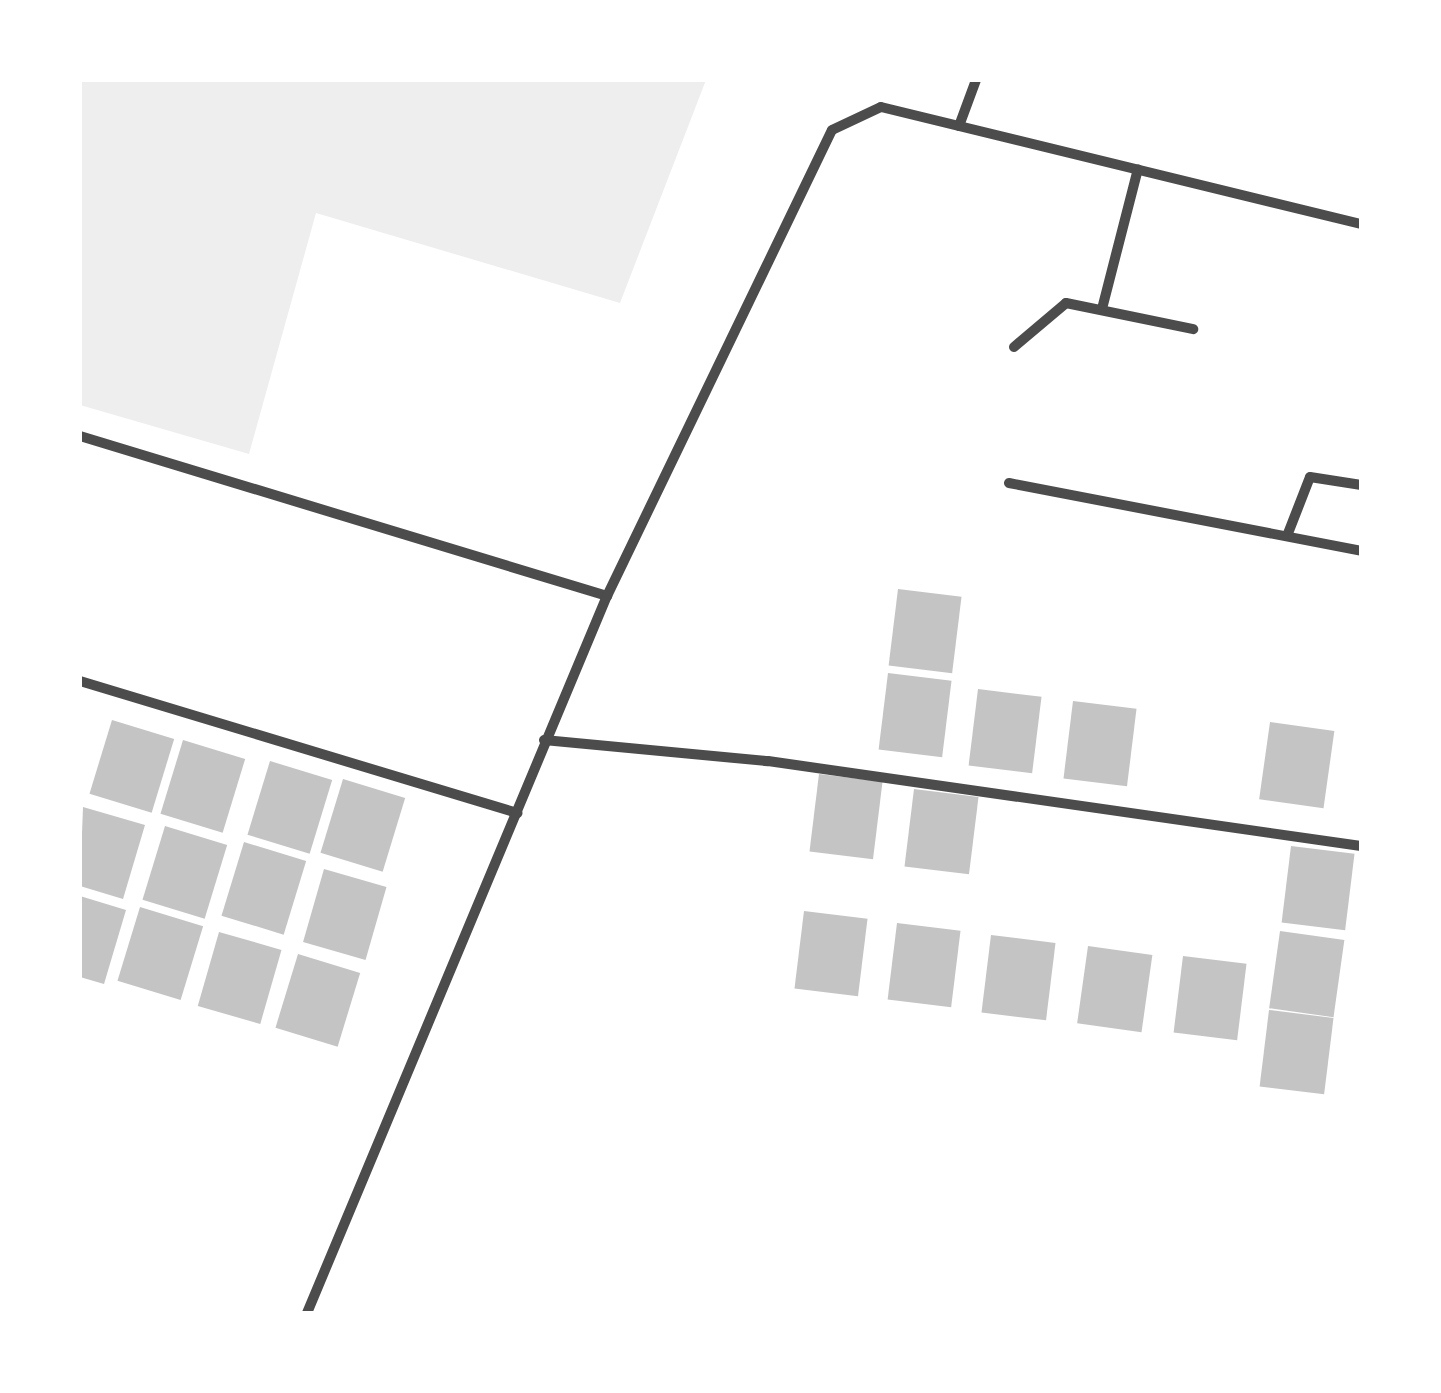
<!DOCTYPE html>
<style>
body{margin:0}
#map{position:relative;width:1441px;height:1393px;overflow:hidden;background:#fff;font-family:"Roboto Condensed",sans-serif}
div>[style]{position:absolute}
.green>*{inset:0;background:#eee}
.building>*{inset:0;background:#c4c4c4;transform-origin:0 0}
.minor>*{height:10px;margin:-5px;padding:0 5px;transform-origin:5px;border-radius:5px;background:#4c4c4c}
span{translate:-50% -50%;white-space:nowrap;text-align:center;line-height:1.15;-webkit-text-stroke:10px #fff;paint-order:stroke}
.frame{position:absolute;inset:0;border:82px solid #fff;pointer-events:none}
</style>
<div id="map">
<div class="green">
<div style="clip-path:polygon(80px 80px,706px 80px,620px 303px,316px 213px,249px 454px,80px 405px)"></div>
</div>
<div class="building">
<div style="left:898px;top:589px;width:64px;height:77px;rotate:7deg"></div>
<div style="left:888px;top:673px;width:64px;height:77px;rotate:7deg"></div>
<div style="left:978px;top:689px;width:64px;height:77px;rotate:7deg"></div>
<div style="left:1073px;top:701px;width:64px;height:78px;rotate:7deg"></div>
<div style="left:112px;top:720px;width:65px;height:77px;rotate:17deg"></div>
<div style="left:1270px;top:722px;width:65px;height:78px;rotate:8deg"></div>
<div style="left:183px;top:740px;width:65px;height:77px;rotate:17deg"></div>
<div style="left:270px;top:761px;width:65px;height:77px;rotate:17deg"></div>
<div style="left:819px;top:774px;width:64px;height:78px;rotate:7deg"></div>
<div style="left:343px;top:779px;width:65px;height:77px;rotate:17deg"></div>
<div style="left:914px;top:789px;width:65px;height:78px;rotate:7deg"></div>
<div style="clip-path:polygon(83px 807px,145px 825px,123px 899px,80px 886px)"></div>
<div style="left:165px;top:826px;width:65px;height:77px;rotate:17deg"></div>
<div style="left:244px;top:842px;width:65px;height:77px;rotate:17deg"></div>
<div style="left:1291px;top:846px;width:64px;height:77px;rotate:7deg"></div>
<div style="left:324px;top:869px;width:65px;height:76px;rotate:16deg"></div>
<div style="clip-path:polygon(80px 896px,126px 910px,104px 984px,80px 977px)"></div>
<div style="left:140px;top:907px;width:66px;height:77px;rotate:17deg"></div>
<div style="left:804px;top:911px;width:64px;height:78px;rotate:7deg"></div>
<div style="left:897px;top:923px;width:64px;height:77px;rotate:7deg"></div>
<div style="left:1280px;top:931px;width:65px;height:78px;rotate:8deg"></div>
<div style="left:219px;top:932px;width:65px;height:77px;rotate:16deg"></div>
<div style="left:991px;top:935px;width:65px;height:78px;rotate:7deg"></div>
<div style="left:1088px;top:946px;width:65px;height:78px;rotate:8deg"></div>
<div style="left:298px;top:954px;width:65px;height:77px;rotate:17deg"></div>
<div style="left:1183px;top:956px;width:64px;height:77px;rotate:7deg"></div>
<div style="left:1269px;top:1010px;width:65px;height:77px;rotate:7deg"></div>
</div>
<div class="minor">
<div style="left:959px;top:126px;width:49px;rotate:-69.7deg"></div>
<div style="left:1103px;top:305px;width:140px;rotate:-75.6deg"></div>
<div style="left:1014px;top:347px;width:68px;rotate:-40.2deg"></div>
<div style="left:1066px;top:303px;width:130px;rotate:11.6deg"></div>
<div style="left:80px;top:436px;width:551px;rotate:16.89deg"></div>
<div style="left:1009px;top:483px;width:359px;rotate:10.9deg"></div>
<div style="left:1287px;top:536px;width:63px;rotate:-68.7deg"></div>
<div style="left:1310px;top:477px;width:52px;rotate:8.9deg"></div>
<div style="left:80px;top:681px;width:457px;rotate:16.8deg"></div>
<div style="left:544px;top:740px;width:225px;rotate:5.4deg"></div>
<div style="left:768px;top:761px;width:599px;rotate:8.16deg"></div>
<div style="left:307px;top:1313px;width:777px;rotate:-67.3deg"></div>
<div style="left:607px;top:596px;width:517px;rotate:-64.23deg"></div>
<div style="left:832px;top:130px;width:54px;rotate:-25.1deg"></div>
<div style="left:881px;top:107px;width:494px;rotate:13.7deg"></div>
</div>
<div class="frame"></div>
</div>
